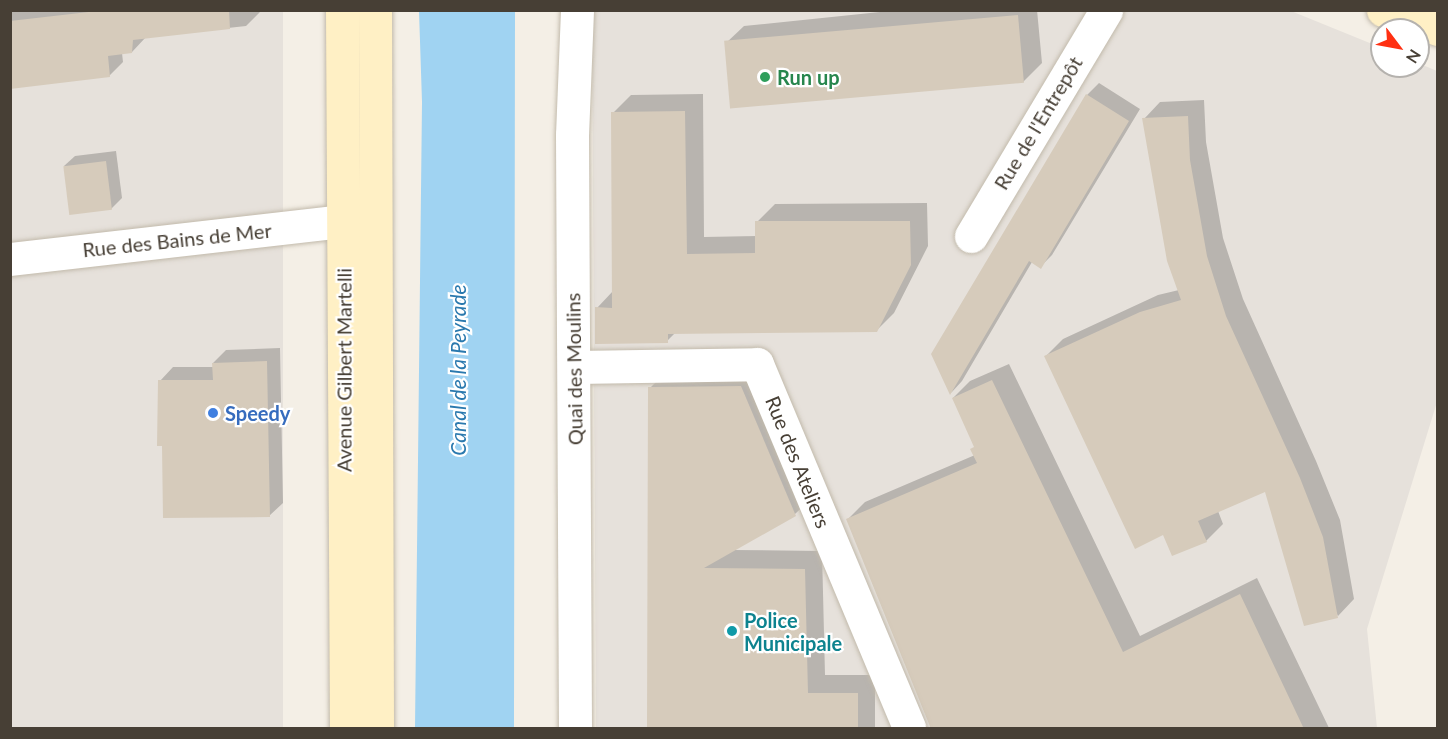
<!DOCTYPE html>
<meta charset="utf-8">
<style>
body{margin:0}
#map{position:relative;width:1448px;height:739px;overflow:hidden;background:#f4efe6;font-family:Lato,sans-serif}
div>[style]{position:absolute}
.industrial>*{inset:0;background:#e6e1db;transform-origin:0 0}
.water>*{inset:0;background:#a0d3f2}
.shadow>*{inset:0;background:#0003}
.building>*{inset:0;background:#d6cbbb;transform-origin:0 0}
.roads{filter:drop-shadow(0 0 2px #c2baab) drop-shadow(0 0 2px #c2baab)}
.street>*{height:33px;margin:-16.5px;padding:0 16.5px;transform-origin:16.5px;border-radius:16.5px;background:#fff}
.secondary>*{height:33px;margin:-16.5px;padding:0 16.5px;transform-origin:16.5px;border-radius:16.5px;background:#fff0c5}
.dots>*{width:16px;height:16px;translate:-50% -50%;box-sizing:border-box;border:3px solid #fff;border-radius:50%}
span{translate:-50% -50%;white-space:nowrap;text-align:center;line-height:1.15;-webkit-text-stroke:4.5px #fff;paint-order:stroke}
.leisure-label{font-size:20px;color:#27864d;font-weight:700}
.left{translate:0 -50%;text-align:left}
.street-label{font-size:20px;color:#473f35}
.shop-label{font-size:20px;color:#366cbe;font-weight:700}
.culture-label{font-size:20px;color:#0d838f;font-weight:700}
.water-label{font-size:21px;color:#2a79ae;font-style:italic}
.frame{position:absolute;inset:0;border:12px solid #473f35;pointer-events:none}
.north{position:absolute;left:1370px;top:18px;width:60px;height:60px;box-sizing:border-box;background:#fff;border:2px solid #b5b2ae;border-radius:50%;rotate:122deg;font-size:16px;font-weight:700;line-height:24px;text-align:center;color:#473f35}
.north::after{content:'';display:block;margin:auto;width:21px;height:27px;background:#ff3012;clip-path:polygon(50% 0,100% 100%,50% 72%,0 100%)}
</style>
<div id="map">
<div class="industrial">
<div style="left:10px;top:11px;width:273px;height:717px"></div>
<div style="clip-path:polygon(592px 11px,1291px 11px,1382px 48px,1382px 66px,1418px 66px,1418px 63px,1437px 71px,1437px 402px,1367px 629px,1377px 728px,596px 728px)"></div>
</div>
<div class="water">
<div style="clip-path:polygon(419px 11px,515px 11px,514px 728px,415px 728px,422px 102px)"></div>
</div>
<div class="shadow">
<div style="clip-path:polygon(10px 10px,260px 10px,260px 12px,246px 26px,146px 37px,132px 52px,122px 53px,123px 62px,109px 76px,10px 88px)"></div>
<div style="clip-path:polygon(899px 10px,1037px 10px,1042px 63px,1023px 82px,725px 44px,744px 26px)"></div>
<div style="clip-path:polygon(1099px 83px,1140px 109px,1052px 255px,1040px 267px,1032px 262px,962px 381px,951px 393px,1087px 95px)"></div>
<div style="clip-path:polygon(703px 94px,704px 237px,757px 236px,757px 222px,775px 204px,927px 203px,928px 246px,894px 313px,876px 331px,676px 332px,667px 341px,597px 308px,613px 291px,613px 113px,631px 95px)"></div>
<div style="clip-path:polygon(1204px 100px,1206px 142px,1223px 238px,1243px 299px,1316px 461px,1340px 520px,1354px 599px,1338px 616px,1266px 490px,1218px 511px,1223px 524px,1206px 541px,1163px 533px,1046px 356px,1063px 339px,1158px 295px,1179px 290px,1144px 119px,1160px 102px)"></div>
<div style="clip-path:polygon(116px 151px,122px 198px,111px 209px,64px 166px,75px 156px)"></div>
<div style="clip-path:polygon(280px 348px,283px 503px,269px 516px,164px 445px,160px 381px,173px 367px,213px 367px,213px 363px,226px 350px)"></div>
<div style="clip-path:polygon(1009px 364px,1140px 636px,1257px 578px,1329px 728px,934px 728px,848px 519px,865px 502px,975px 455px,976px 446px,953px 398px,970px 381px)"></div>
<div style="clip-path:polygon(759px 369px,814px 496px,795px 514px,732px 550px,822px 551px,825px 675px,875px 675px,875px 728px,649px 728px,650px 388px,668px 370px)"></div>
</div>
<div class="building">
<div style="clip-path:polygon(106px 10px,229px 10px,230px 29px,133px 40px,132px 53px,108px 56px,110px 77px,10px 89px,10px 21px)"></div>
<div style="left:1018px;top:15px;width:68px;height:295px;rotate:85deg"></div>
<div style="clip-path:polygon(1086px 94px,1129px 121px,1041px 269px,1029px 261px,950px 395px,931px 354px)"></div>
<div style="clip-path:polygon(685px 111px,687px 254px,755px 253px,755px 221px,910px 221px,911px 265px,877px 332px,668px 334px,668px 343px,595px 344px,595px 307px,612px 308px,611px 112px)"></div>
<div style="clip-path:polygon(1188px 116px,1190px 160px,1207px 256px,1226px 316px,1300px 478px,1323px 537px,1338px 618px,1304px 626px,1265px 492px,1198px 521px,1207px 542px,1172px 556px,1163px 535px,1135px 549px,1044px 356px,1140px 312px,1181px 300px,1167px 261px,1142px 118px)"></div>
<div style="left:106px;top:161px;width:49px;height:43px;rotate:83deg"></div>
<div style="clip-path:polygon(267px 361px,270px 517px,163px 518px,162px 446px,157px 446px,158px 380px,213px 380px,212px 363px)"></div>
<div style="clip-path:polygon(992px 380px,1123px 652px,1240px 594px,1304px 729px,931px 729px,846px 519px,977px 463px,970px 449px,974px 447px,952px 398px)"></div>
<div style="clip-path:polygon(741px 386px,796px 516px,704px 568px,805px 569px,808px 693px,858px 693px,858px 729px,647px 729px,648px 387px)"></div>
</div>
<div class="roads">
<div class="street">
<div style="left:971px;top:236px;width:263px;rotate:-59.1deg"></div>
<div style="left:10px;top:259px;width:335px;rotate:-6.5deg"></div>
<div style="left:575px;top:367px;width:182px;rotate:-0.9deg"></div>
<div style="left:757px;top:364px;width:394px;rotate:67.3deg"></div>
<div style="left:575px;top:728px;width:593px;rotate:-90.29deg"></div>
<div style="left:572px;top:135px;width:125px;rotate:-87.7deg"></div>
</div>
<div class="secondary">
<div style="left:342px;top:10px;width:718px;rotate:89.68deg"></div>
<div style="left:375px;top:10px;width:718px;rotate:89.84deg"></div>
<div style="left:1383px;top:10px;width:58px;rotate:19.1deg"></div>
</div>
</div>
<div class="dots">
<div style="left:765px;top:77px;background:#2e9e5b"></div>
<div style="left:213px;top:413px;background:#3f7fe0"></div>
<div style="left:732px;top:631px;background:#0f9aa8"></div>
</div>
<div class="leisure-label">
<span class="left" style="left:777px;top:77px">Run up</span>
</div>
<div class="street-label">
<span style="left:1038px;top:123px;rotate:-59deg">Rue de l'Entrepôt</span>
<span style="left:177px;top:240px;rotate:-6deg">Rue des Bains de Mer</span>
<span style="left:574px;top:369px;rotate:-91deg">Quai des Moulins</span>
<span style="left:344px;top:370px;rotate:-90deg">Avenue Gilbert Martelli</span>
<span style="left:798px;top:462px;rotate:68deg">Rue des Ateliers</span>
</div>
<div class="shop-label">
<span class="left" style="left:225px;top:413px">Speedy</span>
</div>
<div class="culture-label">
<span class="left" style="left:744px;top:632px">Police<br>Municipale</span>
</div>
<div class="water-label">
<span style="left:458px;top:370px;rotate:-90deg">Canal de la Peyrade</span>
</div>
<div class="frame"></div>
<div class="north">N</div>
</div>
